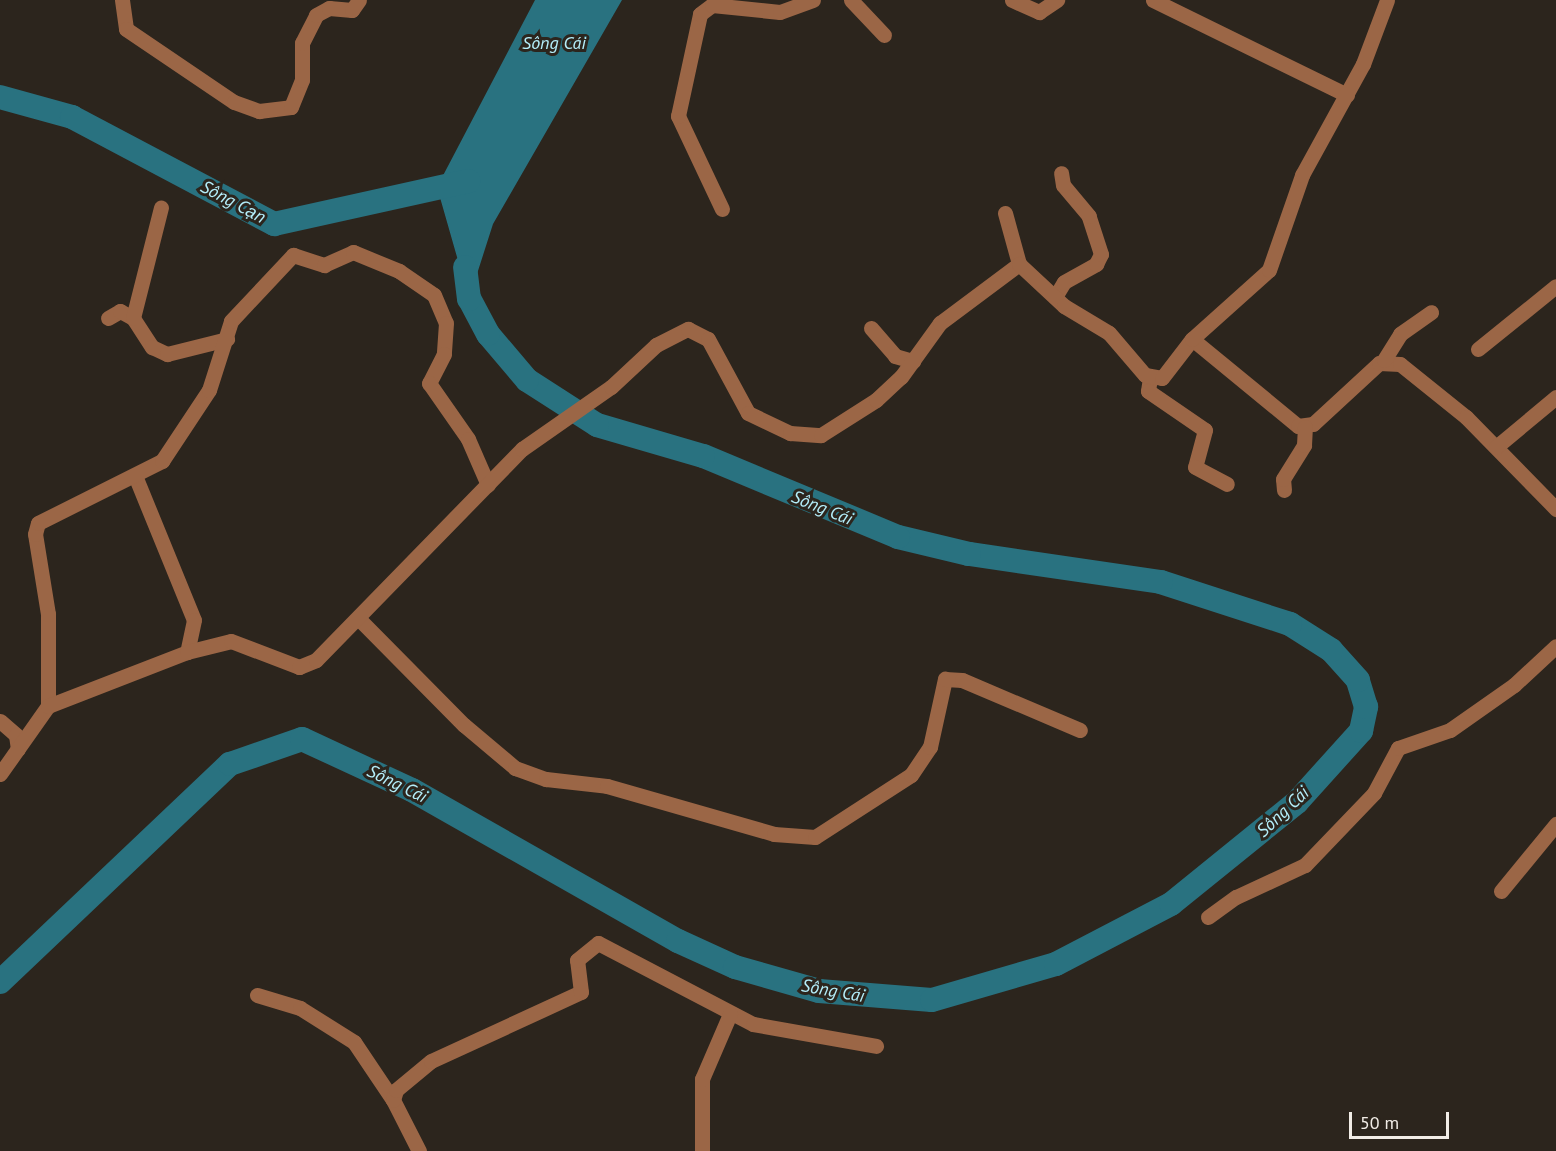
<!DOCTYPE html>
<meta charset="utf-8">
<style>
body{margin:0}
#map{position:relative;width:1556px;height:1151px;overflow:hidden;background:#2c251d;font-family:"PT Sans",sans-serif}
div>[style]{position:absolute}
.water>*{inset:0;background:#297280}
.river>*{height:24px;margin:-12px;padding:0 12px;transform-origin:12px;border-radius:12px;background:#297280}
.minor>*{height:15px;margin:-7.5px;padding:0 7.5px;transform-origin:7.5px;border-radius:7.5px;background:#9b6646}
span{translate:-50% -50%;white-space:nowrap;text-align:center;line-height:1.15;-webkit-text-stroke:6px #2c251d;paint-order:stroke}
.water-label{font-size:18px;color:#b4eefa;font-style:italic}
.scale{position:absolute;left:1349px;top:1112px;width:100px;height:27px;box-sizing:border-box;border:3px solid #f1ece6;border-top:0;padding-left:8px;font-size:18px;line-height:21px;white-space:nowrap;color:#f1ece6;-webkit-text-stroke:4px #2c251d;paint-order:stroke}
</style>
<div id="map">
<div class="water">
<div style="clip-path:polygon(535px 0,622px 0,493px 224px,469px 299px,437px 187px)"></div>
</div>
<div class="river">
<div style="left:0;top:97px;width:75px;rotate:15.5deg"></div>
<div style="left:72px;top:117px;width:229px;rotate:27.9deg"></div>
<div style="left:274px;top:224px;width:199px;rotate:-12.5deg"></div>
<div style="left:0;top:982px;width:317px;rotate:-43.5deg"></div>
<div style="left:230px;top:764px;width:76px;rotate:-19.1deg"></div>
<div style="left:302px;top:739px;width:121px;rotate:24.9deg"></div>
<div style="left:412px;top:790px;width:306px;rotate:29.6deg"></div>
<div style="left:678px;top:941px;width:63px;rotate:24.5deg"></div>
<div style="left:735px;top:967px;width:87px;rotate:15.9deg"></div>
<div style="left:819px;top:991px;width:113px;rotate:4.6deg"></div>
<div style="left:932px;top:1000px;width:129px;rotate:-16.2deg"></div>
<div style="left:1056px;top:964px;width:130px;rotate:-27.6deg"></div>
<div style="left:1171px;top:904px;width:162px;rotate:-39deg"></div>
<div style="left:1297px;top:802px;width:96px;rotate:-48deg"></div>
<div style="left:1361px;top:731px;width:25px;rotate:-78deg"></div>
<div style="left:1366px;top:707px;width:28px;rotate:-107deg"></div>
<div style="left:1358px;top:680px;width:40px;rotate:-132deg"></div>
<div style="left:1331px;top:650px;width:49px;rotate:-147.6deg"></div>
<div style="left:1290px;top:624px;width:136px;rotate:-162deg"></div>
<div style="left:1161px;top:582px;width:194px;rotate:-171.7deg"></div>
<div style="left:969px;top:554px;width:73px;rotate:-166.5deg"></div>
<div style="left:898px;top:537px;width:211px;rotate:-157.4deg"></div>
<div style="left:703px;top:456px;width:110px;rotate:-163.7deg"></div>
<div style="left:597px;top:425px;width:83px;rotate:-147.3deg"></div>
<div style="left:527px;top:380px;width:60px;rotate:-130.3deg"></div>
<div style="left:488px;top:334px;width:40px;rotate:-118deg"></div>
<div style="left:469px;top:299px;width:32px;rotate:-97deg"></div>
</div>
<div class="minor">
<div style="left:122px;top:0;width:29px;rotate:82deg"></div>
<div style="left:126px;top:29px;width:130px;rotate:34.1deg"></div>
<div style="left:234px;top:102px;width:27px;rotate:20deg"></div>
<div style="left:259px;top:111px;width:32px;rotate:-7deg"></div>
<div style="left:291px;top:107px;width:29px;rotate:-68deg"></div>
<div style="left:302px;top:80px;width:37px;rotate:-90deg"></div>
<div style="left:302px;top:43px;width:31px;rotate:-63deg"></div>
<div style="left:316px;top:15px;width:15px;rotate:-28deg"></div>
<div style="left:329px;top:8px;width:23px;rotate:5deg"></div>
<div style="left:352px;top:10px;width:12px;rotate:-55deg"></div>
<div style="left:851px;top:0;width:48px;rotate:46.7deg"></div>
<div style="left:1012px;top:0;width:30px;rotate:24deg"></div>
<div style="left:1039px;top:12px;width:22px;rotate:-34deg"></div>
<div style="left:1153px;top:0;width:216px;rotate:26.1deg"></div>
<div style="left:722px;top:209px;width:103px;rotate:-115.3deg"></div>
<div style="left:678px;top:116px;width:104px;rotate:-77.8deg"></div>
<div style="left:700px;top:14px;width:15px;rotate:-37deg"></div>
<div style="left:712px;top:5px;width:68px;rotate:5.9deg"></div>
<div style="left:780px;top:12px;width:35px;rotate:-20deg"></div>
<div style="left:1005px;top:213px;width:53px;rotate:74.6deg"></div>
<div style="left:1055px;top:297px;width:17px;rotate:-59deg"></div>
<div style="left:1064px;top:282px;width:37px;rotate:-29deg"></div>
<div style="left:1096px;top:264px;width:11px;rotate:-63deg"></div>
<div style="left:1101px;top:254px;width:40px;rotate:-108deg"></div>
<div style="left:1089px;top:216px;width:40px;rotate:-130deg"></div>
<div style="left:1063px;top:185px;width:12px;rotate:-99deg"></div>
<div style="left:108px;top:318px;width:14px;rotate:-30deg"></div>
<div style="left:120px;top:311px;width:15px;rotate:28deg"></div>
<div style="left:133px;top:318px;width:35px;rotate:57deg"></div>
<div style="left:152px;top:347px;width:17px;rotate:25deg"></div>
<div style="left:167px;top:354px;width:62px;rotate:-14deg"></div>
<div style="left:133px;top:318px;width:114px;rotate:-75.8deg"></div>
<div style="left:871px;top:328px;width:37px;rotate:49deg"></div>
<div style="left:895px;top:356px;width:19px;rotate:16deg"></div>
<div style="left:1192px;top:339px;width:137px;rotate:39.4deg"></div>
<div style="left:1298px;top:426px;width:15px;rotate:-8deg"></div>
<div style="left:1313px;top:424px;width:90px;rotate:-42.7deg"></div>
<div style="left:1379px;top:363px;width:21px;rotate:3deg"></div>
<div style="left:1400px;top:364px;width:85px;rotate:38.8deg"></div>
<div style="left:1466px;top:417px;width:129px;rotate:45.6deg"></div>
<div style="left:1478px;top:349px;width:100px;rotate:-38.9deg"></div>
<div style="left:1384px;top:360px;width:31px;rotate:-58deg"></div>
<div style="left:1400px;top:334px;width:38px;rotate:-35deg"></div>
<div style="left:1150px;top:378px;width:13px;rotate:99deg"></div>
<div style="left:1148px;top:391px;width:69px;rotate:34.4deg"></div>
<div style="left:1205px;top:430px;width:38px;rotate:105deg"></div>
<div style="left:1195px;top:467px;width:36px;rotate:28deg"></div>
<div style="left:1496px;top:447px;width:78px;rotate:-39.8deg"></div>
<div style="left:136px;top:478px;width:153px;rotate:67.8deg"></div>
<div style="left:194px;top:620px;width:33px;rotate:102deg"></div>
<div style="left:1284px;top:490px;width:11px;rotate:-95deg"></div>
<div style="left:1283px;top:479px;width:40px;rotate:-58deg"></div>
<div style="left:1304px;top:445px;width:18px;rotate:-87deg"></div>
<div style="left:359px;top:619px;width:149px;rotate:45.3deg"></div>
<div style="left:464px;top:725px;width:67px;rotate:40.1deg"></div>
<div style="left:515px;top:768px;width:33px;rotate:20deg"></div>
<div style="left:546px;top:779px;width:61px;rotate:6.5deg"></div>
<div style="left:607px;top:786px;width:174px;rotate:16deg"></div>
<div style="left:774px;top:834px;width:41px;rotate:4.2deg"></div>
<div style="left:815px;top:837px;width:114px;rotate:-32.9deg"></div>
<div style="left:911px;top:775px;width:34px;rotate:-56deg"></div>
<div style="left:930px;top:747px;width:70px;rotate:-77.6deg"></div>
<div style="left:945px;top:679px;width:17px;rotate:3deg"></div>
<div style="left:962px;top:680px;width:128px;rotate:23deg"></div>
<div style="left:48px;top:706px;width:92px;rotate:-90deg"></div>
<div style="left:48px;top:614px;width:81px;rotate:-99.2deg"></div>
<div style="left:35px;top:534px;width:11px;rotate:-75deg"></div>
<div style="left:38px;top:523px;width:139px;rotate:-26.6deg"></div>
<div style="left:162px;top:461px;width:85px;rotate:-56.5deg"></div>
<div style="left:209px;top:390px;width:72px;rotate:-72.3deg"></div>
<div style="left:231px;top:321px;width:91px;rotate:-46.8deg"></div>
<div style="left:293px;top:255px;width:33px;rotate:18deg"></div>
<div style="left:324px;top:265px;width:32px;rotate:-24deg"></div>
<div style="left:353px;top:252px;width:50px;rotate:22.4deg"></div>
<div style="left:399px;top:271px;width:42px;rotate:34.4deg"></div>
<div style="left:434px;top:295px;width:30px;rotate:67deg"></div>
<div style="left:446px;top:323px;width:31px;rotate:94deg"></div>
<div style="left:444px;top:354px;width:33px;rotate:117deg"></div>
<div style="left:429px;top:383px;width:68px;rotate:55.1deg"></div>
<div style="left:468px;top:439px;width:50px;rotate:66.5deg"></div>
<div style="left:0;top:721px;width:21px;rotate:41deg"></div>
<div style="left:16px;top:735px;width:14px;rotate:82deg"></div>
<div style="left:0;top:774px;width:83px;rotate:-54.8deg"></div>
<div style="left:48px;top:706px;width:149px;rotate:-21.2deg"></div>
<div style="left:187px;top:652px;width:45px;rotate:-14deg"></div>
<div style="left:231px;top:641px;width:73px;rotate:20.9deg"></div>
<div style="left:299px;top:667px;width:18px;rotate:-22deg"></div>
<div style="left:316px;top:660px;width:295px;rotate:-45.7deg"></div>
<div style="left:522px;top:449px;width:108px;rotate:-34.9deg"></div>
<div style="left:611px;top:387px;width:62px;rotate:-43deg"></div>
<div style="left:656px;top:345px;width:36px;rotate:-27deg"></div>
<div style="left:688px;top:329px;width:22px;rotate:27deg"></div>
<div style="left:708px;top:339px;width:84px;rotate:61.6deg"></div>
<div style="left:748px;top:413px;width:47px;rotate:25.5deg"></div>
<div style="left:790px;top:433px;width:31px;rotate:4deg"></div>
<div style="left:821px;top:435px;width:65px;rotate:-32.5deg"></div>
<div style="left:876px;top:400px;width:34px;rotate:-43deg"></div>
<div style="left:901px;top:377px;width:67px;rotate:-54.2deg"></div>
<div style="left:940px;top:323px;width:99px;rotate:-36.8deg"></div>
<div style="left:1019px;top:264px;width:62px;rotate:43deg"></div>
<div style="left:1064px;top:306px;width:52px;rotate:31deg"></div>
<div style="left:1109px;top:333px;width:55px;rotate:49.4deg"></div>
<div style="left:1145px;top:375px;width:17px;rotate:10deg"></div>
<div style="left:1162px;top:378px;width:49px;rotate:-52.4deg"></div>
<div style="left:1192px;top:339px;width:103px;rotate:-41.9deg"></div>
<div style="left:1269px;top:270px;width:101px;rotate:-70.8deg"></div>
<div style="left:1302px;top:175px;width:127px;rotate:-61.2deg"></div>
<div style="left:1363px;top:64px;width:68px;rotate:-69.4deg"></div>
<div style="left:1501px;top:891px;width:87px;rotate:-50.6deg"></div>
<div style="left:1208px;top:917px;width:34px;rotate:-36deg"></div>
<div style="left:1236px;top:897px;width:76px;rotate:-24.9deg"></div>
<div style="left:1305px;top:865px;width:100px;rotate:-46.2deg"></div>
<div style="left:1374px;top:793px;width:51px;rotate:-61.9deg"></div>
<div style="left:1398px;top:748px;width:55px;rotate:-19.1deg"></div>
<div style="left:1450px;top:730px;width:78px;rotate:-35.1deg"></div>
<div style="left:1514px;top:685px;width:57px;rotate:-42.9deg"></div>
<div style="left:257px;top:995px;width:45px;rotate:16.8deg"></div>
<div style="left:300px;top:1008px;width:64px;rotate:32.2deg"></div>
<div style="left:354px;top:1042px;width:70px;rotate:56.1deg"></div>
<div style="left:419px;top:1151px;width:57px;rotate:-117deg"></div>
<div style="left:393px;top:1100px;width:10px;rotate:-73deg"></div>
<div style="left:396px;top:1090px;width:45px;rotate:-39.6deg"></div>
<div style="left:431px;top:1061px;width:165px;rotate:-24.7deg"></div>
<div style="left:581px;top:992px;width:32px;rotate:-97deg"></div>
<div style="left:577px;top:960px;width:27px;rotate:-39deg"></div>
<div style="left:598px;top:943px;width:175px;rotate:27.6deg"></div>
<div style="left:753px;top:1024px;width:125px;rotate:10.1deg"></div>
<div style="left:702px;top:1151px;width:72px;rotate:-90deg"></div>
<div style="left:702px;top:1079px;width:71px;rotate:-66.7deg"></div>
</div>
<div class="water-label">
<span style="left:554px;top:43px">Sông Cái</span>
<span style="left:233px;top:202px;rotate:28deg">Sông Cạn</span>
<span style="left:822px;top:508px;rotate:22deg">Sông Cái</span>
<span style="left:397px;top:784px;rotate:26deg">Sông Cái</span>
<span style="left:1283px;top:812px;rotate:-43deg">Sông Cái</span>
<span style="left:833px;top:991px;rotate:10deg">Sông Cái</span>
</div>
<div class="scale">50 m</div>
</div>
